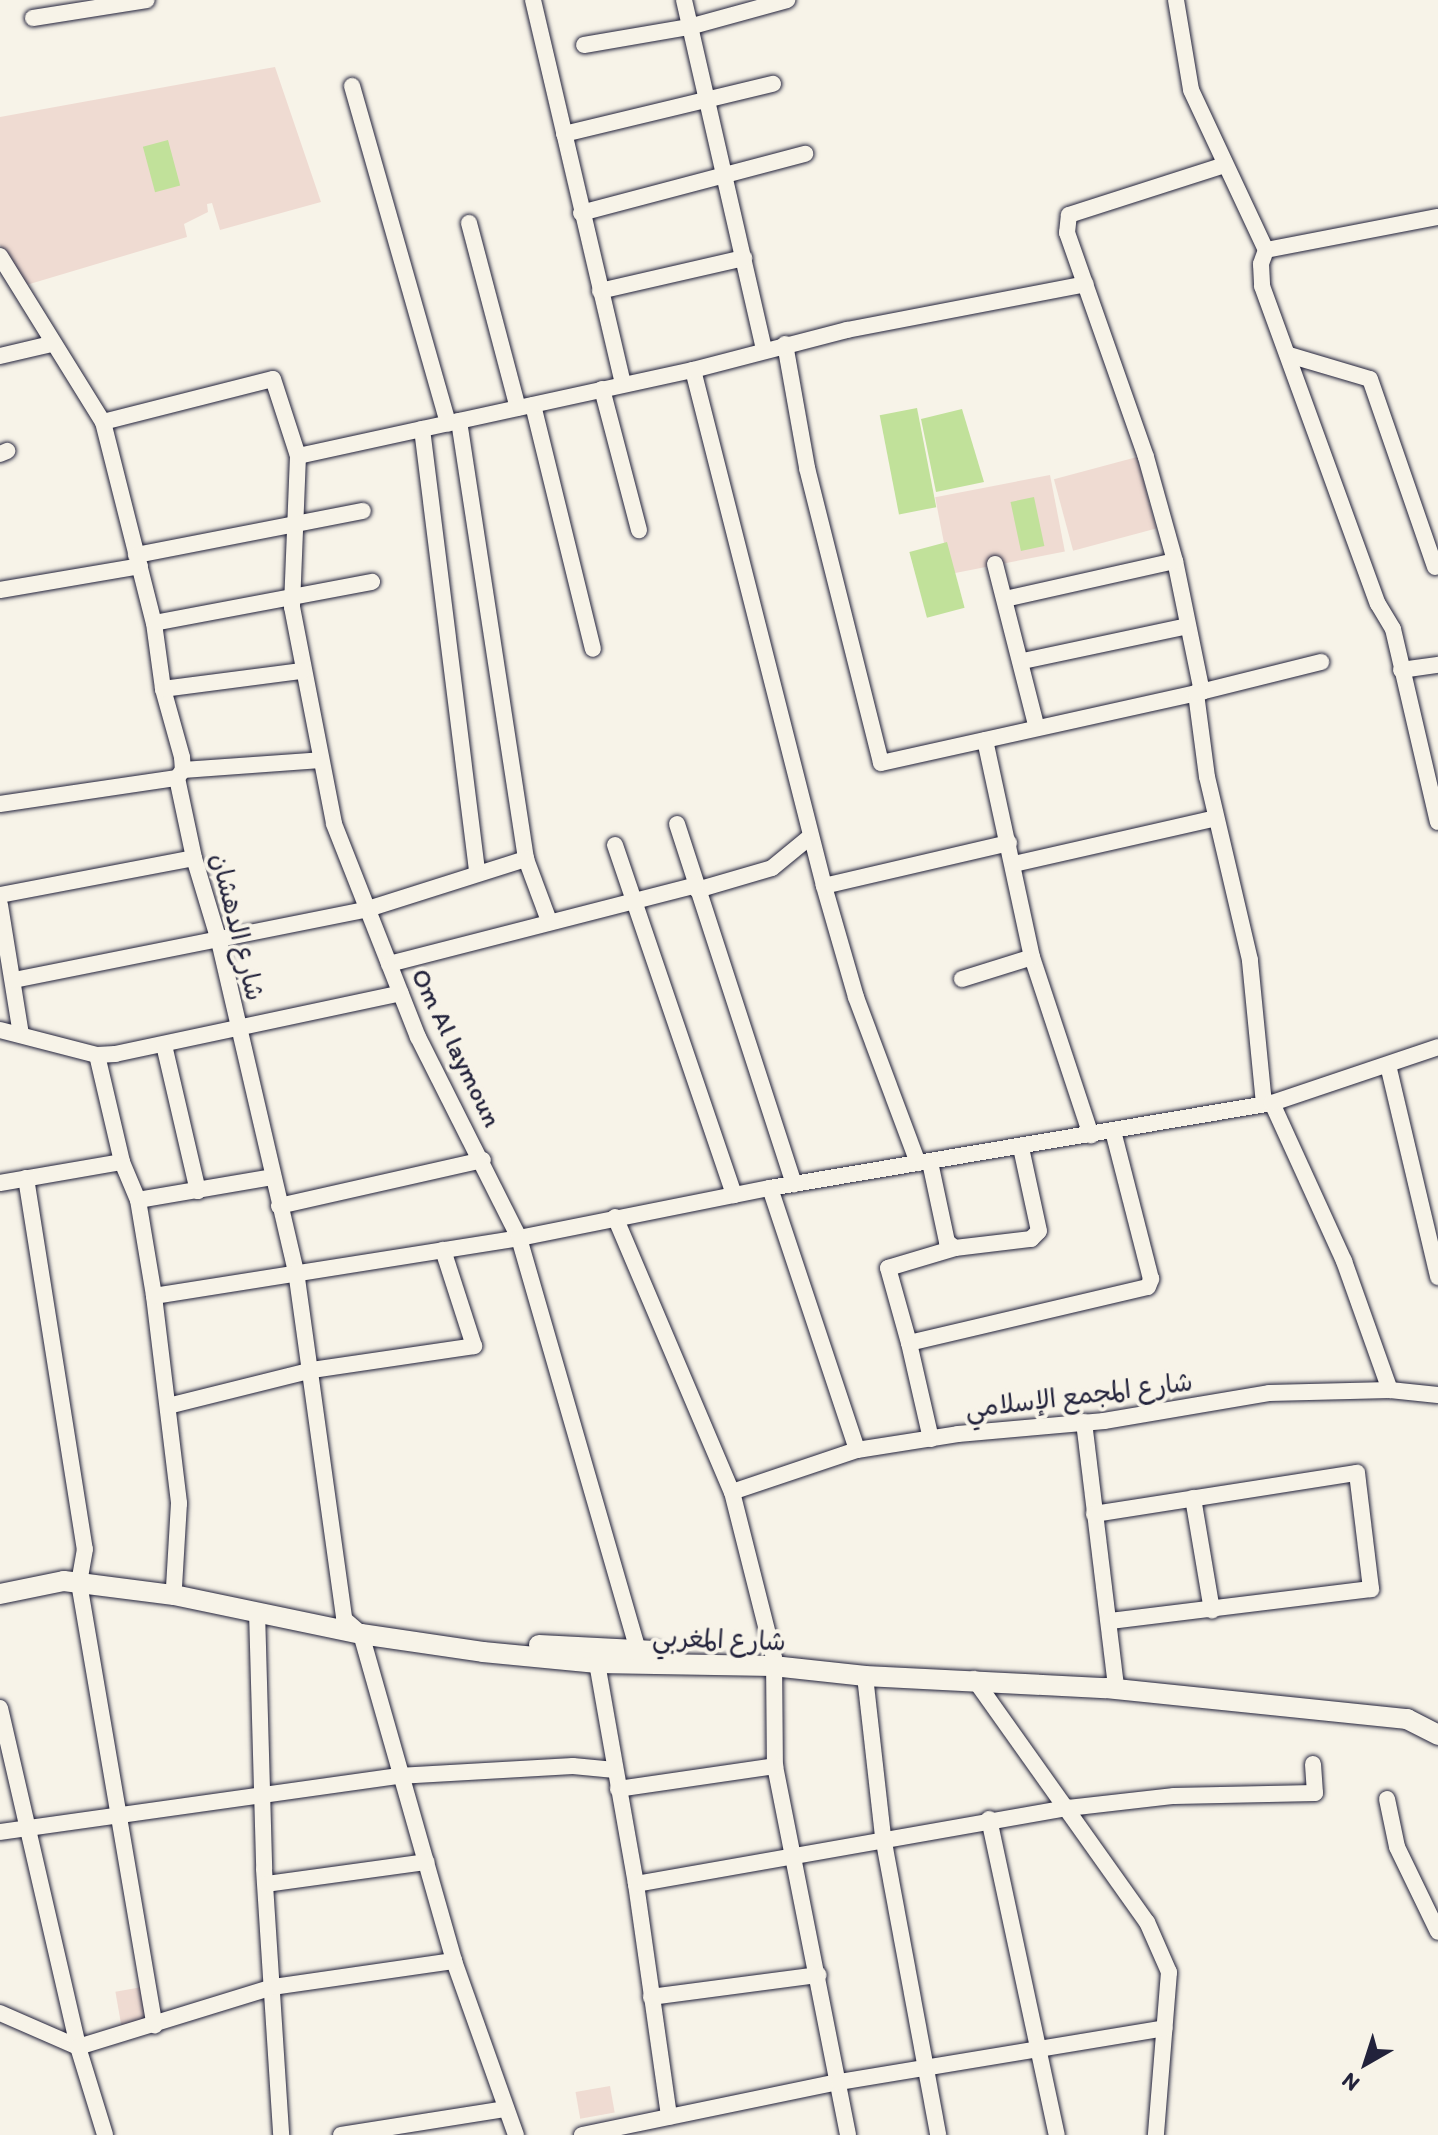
<!DOCTYPE html>
<meta charset="utf-8">
<style>
body{margin:0}
#map{position:relative;width:1438px;height:2135px;overflow:hidden;background:#f7f3e8;font-family:Itim,"Playpen Sans Arabic",sans-serif}
div>[style]{position:absolute}
.built>*{inset:0;background:#efdbd2;transform-origin:0 0}
.green>*{inset:0;background:#c1e19a;transform-origin:0 0}
.roads{filter:drop-shadow(0 0 2px #22223b) drop-shadow(0 0 2px #22223b)}
.minor>*{height:16px;margin:-8px;padding:0 8px;transform-origin:8px;border-radius:8px;background:#f7f3e8}
.major>*{height:20px;margin:-10px;padding:0 10px;transform-origin:10px;border-radius:10px;background:#f7f3e8}
span{translate:-50% -50%;white-space:nowrap;text-align:center;line-height:1.15;-webkit-text-stroke:8px #f7f3e8;paint-order:stroke}
.street-label{font-size:26px;color:#22223b}
.north{position:absolute;left:1326px;top:2023px;width:80px;height:80px;-webkit-text-stroke:6px #f7f3e8;paint-order:stroke;rotate:219deg;font-size:22px;font-weight:700;line-height:32px;text-align:center;color:#22223b}
.north::after{content:'';display:block;margin:auto;width:28px;height:36px;background:#22223b;clip-path:polygon(50% 0,100% 100%,50% 72%,0 100%)}
</style>
<div id="map">
<div class="built">
<div style="clip-path:polygon(275px 67px,321px 202px,220px 230px,212px 203px,207px 204px,208px 212px,184px 224px,187px 237px,23px 286px,0 245px,0 117px)"></div>
<div style="left:1137px;top:457px;width:74px;height:86px;rotate:75deg"></div>
<div style="left:1050px;top:475px;width:78px;height:117px;rotate:79deg"></div>
<div style="left:142px;top:1987px;width:34px;height:27px;rotate:80deg"></div>
<div style="left:610px;top:2086px;width:27px;height:35px;rotate:80deg"></div>
</div>
<div class="green">
<div style="left:168px;top:140px;width:47px;height:26px;rotate:75deg"></div>
<div style="left:917px;top:408px;width:101px;height:38px;rotate:79deg"></div>
<div style="clip-path:polygon(962px 409px,984px 482px,936px 492px,921px 419px)"></div>
<div style="left:1034px;top:497px;width:50px;height:24px;rotate:78deg"></div>
<div style="left:947px;top:542px;width:68px;height:39px;rotate:75deg"></div>
</div>
<div class="roads">
<div class="minor">
<div style="left:533px;top:0;width:394px;rotate:76.8deg"></div>
<div style="left:684px;top:0;width:358px;rotate:77.1deg"></div>
<div style="left:1176px;top:0;width:91px;rotate:80.5deg"></div>
<div style="left:1191px;top:90px;width:177px;rotate:64.9deg"></div>
<div style="left:1266px;top:250px;width:175px;rotate:-10.9deg"></div>
<div style="left:33px;top:18px;width:115px;rotate:-9deg"></div>
<div style="left:584px;top:45px;width:107px;rotate:-9.7deg"></div>
<div style="left:689px;top:27px;width:102px;rotate:-15.4deg"></div>
<div style="left:352px;top:86px;width:351px;rotate:74.1deg"></div>
<div style="left:564px;top:134px;width:215px;rotate:-13.5deg"></div>
<div style="left:581px;top:213px;width:232px;rotate:-14.8deg"></div>
<div style="left:469px;top:223px;width:191px;rotate:75.2deg"></div>
<div style="left:1266px;top:250px;width:15px;rotate:110deg"></div>
<div style="left:1261px;top:264px;width:22px;rotate:87deg"></div>
<div style="left:1262px;top:286px;width:338px;rotate:70deg"></div>
<div style="left:1378px;top:604px;width:29px;rotate:59deg"></div>
<div style="left:1393px;top:629px;width:198px;rotate:76.9deg"></div>
<div style="left:0;top:256px;width:195px;rotate:58.2deg"></div>
<div style="left:103px;top:422px;width:207px;rotate:75.8deg"></div>
<div style="left:154px;top:623px;width:67px;rotate:82.2deg"></div>
<div style="left:163px;top:689px;width:71px;rotate:74.4deg"></div>
<div style="left:182px;top:757px;width:13px;rotate:86deg"></div>
<div style="left:183px;top:770px;width:10px;rotate:127deg"></div>
<div style="left:177px;top:778px;width:82px;rotate:78deg"></div>
<div style="left:194px;top:858px;width:87px;rotate:73.2deg"></div>
<div style="left:219px;top:941px;width:339px;rotate:76.9deg"></div>
<div style="left:296px;top:1271px;width:351px;rotate:82.1deg"></div>
<div style="left:344px;top:1619px;width:23px;rotate:41deg"></div>
<div style="left:361px;top:1634px;width:340px;rotate:74.1deg"></div>
<div style="left:454px;top:1961px;width:185px;rotate:70.4deg"></div>
<div style="left:600px;top:291px;width:148px;rotate:-12.9deg"></div>
<div style="left:785px;top:344px;width:126px;rotate:79.9deg"></div>
<div style="left:807px;top:468px;width:304px;rotate:75.9deg"></div>
<div style="left:881px;top:763px;width:323px;rotate:-12.5deg"></div>
<div style="left:1289px;top:355px;width:84px;rotate:16.5deg"></div>
<div style="left:1370px;top:379px;width:199px;rotate:70.9deg"></div>
<div style="left:0;top:356px;width:52px;rotate:-13.2deg"></div>
<div style="left:693px;top:370px;width:532px;rotate:75.75deg"></div>
<div style="left:602px;top:389px;width:146px;rotate:75.3deg"></div>
<div style="left:533px;top:405px;width:251px;rotate:76.2deg"></div>
<div style="left:459px;top:421px;width:443px;rotate:81.3deg"></div>
<div style="left:526px;top:859px;width:66px;rotate:69.6deg"></div>
<div style="left:103px;top:422px;width:175px;rotate:-14.2deg"></div>
<div style="left:273px;top:379px;width:81px;rotate:72deg"></div>
<div style="left:298px;top:456px;width:151px;rotate:92.3deg"></div>
<div style="left:292px;top:607px;width:221px;rotate:79deg"></div>
<div style="left:334px;top:824px;width:229px;rotate:68.5deg"></div>
<div style="left:418px;top:1037px;width:225px;rotate:63.3deg"></div>
<div style="left:519px;top:1238px;width:429px;rotate:73.9deg"></div>
<div style="left:422px;top:429px;width:447px;rotate:82.9deg"></div>
<div style="left:0;top:454px;width:8px;rotate:-23deg"></div>
<div style="left:298px;top:456px;width:404px;rotate:-12.3deg"></div>
<div style="left:693px;top:370px;width:159px;rotate:-14.6deg"></div>
<div style="left:847px;top:330px;width:243px;rotate:-10.9deg"></div>
<div style="left:136px;top:555px;width:231px;rotate:-11deg"></div>
<div style="left:995px;top:564px;width:166px;rotate:75.7deg"></div>
<div style="left:0;top:590px;width:142px;rotate:-9.7deg"></div>
<div style="left:1005px;top:599px;width:174px;rotate:-12.6deg"></div>
<div style="left:154px;top:623px;width:222px;rotate:-10.7deg"></div>
<div style="left:1023px;top:661px;width:168px;rotate:-12deg"></div>
<div style="left:1401px;top:670px;width:37px;rotate:-8deg"></div>
<div style="left:163px;top:689px;width:140px;rotate:-7.4deg"></div>
<div style="left:1202px;top:692px;width:134px;rotate:-101.6deg"></div>
<div style="left:1175px;top:561px;width:108px;rotate:-105.6deg"></div>
<div style="left:1146px;top:457px;width:238px;rotate:-109.4deg"></div>
<div style="left:1067px;top:233px;width:18px;rotate:-84deg"></div>
<div style="left:1069px;top:215px;width:164px;rotate:-17.8deg"></div>
<div style="left:985px;top:740px;width:222px;rotate:77.8deg"></div>
<div style="left:1032px;top:957px;width:188px;rotate:71.7deg"></div>
<div style="left:183px;top:770px;width:138px;rotate:-4.1deg"></div>
<div style="left:0;top:804px;width:179px;rotate:-8.4deg"></div>
<div style="left:677px;top:824px;width:379px;rotate:72deg"></div>
<div style="left:615px;top:845px;width:370px;rotate:71.2deg"></div>
<div style="left:1014px;top:864px;width:207px;rotate:-12.8deg"></div>
<div style="left:697px;top:890px;width:78px;rotate:-16.3deg"></div>
<div style="left:772px;top:868px;width:50px;rotate:-39.4deg"></div>
<div style="left:0;top:895px;width:197px;rotate:-10.8deg"></div>
<div style="left:0;top:905px;width:131px;rotate:80.8deg"></div>
<div style="left:389px;top:964px;width:317px;rotate:-14.4deg"></div>
<div style="left:962px;top:979px;width:73px;rotate:-17.4deg"></div>
<div style="left:14px;top:980px;width:361px;rotate:-11.3deg"></div>
<div style="left:368px;top:909px;width:166px;rotate:-17.6deg"></div>
<div style="left:0;top:1030px;width:100px;rotate:14.5deg"></div>
<div style="left:97px;top:1055px;width:18px;rotate:-3deg"></div>
<div style="left:115px;top:1054px;width:292px;rotate:-12deg"></div>
<div style="left:164px;top:1045px;width:150px;rotate:76.9deg"></div>
<div style="left:97px;top:1055px;width:110px;rotate:76.8deg"></div>
<div style="left:122px;top:1162px;width:41px;rotate:67.2deg"></div>
<div style="left:138px;top:1200px;width:97px;rotate:80.5deg"></div>
<div style="left:154px;top:1296px;width:209px;rotate:83.1deg"></div>
<div style="left:179px;top:1503px;width:83px;rotate:93.4deg"></div>
<div style="left:1388px;top:1065px;width:218px;rotate:76.7deg"></div>
<div style="left:1272px;top:1103px;width:174px;rotate:65.5deg"></div>
<div style="left:1344px;top:1261px;width:137px;rotate:70.4deg"></div>
<div style="left:1264px;top:1104px;width:145px;rotate:-95.6deg"></div>
<div style="left:1250px;top:960px;width:188px;rotate:-103.2deg"></div>
<div style="left:1207px;top:777px;width:85px;rotate:-97.5deg"></div>
<div style="left:1196px;top:693px;width:129px;rotate:-13.9deg"></div>
<div style="left:930px;top:1162px;width:82px;rotate:78deg"></div>
<div style="left:947px;top:1242px;width:10px;rotate:37deg"></div>
<div style="left:955px;top:1248px;width:77px;rotate:-6.8deg"></div>
<div style="left:1031px;top:1239px;width:11px;rotate:-45deg"></div>
<div style="left:1039px;top:1231px;width:85px;rotate:-102.2deg"></div>
<div style="left:918px;top:1163px;width:177px;rotate:-110.5deg"></div>
<div style="left:856px;top:997px;width:116px;rotate:-106.1deg"></div>
<div style="left:824px;top:886px;width:190px;rotate:-13.1deg"></div>
<div style="left:26px;top:1178px;width:376px;rotate:81deg"></div>
<div style="left:85px;top:1549px;width:35px;rotate:100deg"></div>
<div style="left:79px;top:1583px;width:449px;rotate:80.3deg"></div>
<div style="left:0;top:1183px;width:124px;rotate:-9.8deg"></div>
<div style="left:770px;top:1188px;width:276px;rotate:71.6deg"></div>
<div style="left:138px;top:1200px;width:136px;rotate:-9.7deg"></div>
<div style="left:279px;top:1206px;width:209px;rotate:-12.7deg"></div>
<div style="left:615px;top:1217px;width:299px;rotate:67deg"></div>
<div style="left:732px;top:1492px;width:171px;rotate:75.8deg"></div>
<div style="left:774px;top:1658px;width:108px;rotate:89.5deg"></div>
<div style="left:775px;top:1766px;width:376px;rotate:78.8deg"></div>
<div style="left:154px;top:1296px;width:370px;rotate:-9deg"></div>
<div style="left:519px;top:1238px;width:256px;rotate:-11.3deg"></div>
<div style="left:770px;top:1188px;width:509px;rotate:-9.61deg"></div>
<div style="left:1272px;top:1103px;width:175px;rotate:-18.6deg"></div>
<div style="left:909px;top:1343px;width:78px;rotate:-105.6deg"></div>
<div style="left:888px;top:1268px;width:70px;rotate:-16.6deg"></div>
<div style="left:168px;top:1406px;width:148px;rotate:-14deg"></div>
<div style="left:312px;top:1370px;width:164px;rotate:-8.4deg"></div>
<div style="left:474px;top:1346px;width:101px;rotate:-107.9deg"></div>
<div style="left:1084px;top:1422px;width:260px;rotate:83.1deg"></div>
<div style="left:931px;top:1439px;width:98px;rotate:-102.9deg"></div>
<div style="left:909px;top:1343px;width:245px;rotate:-13.2deg"></div>
<div style="left:1148px;top:1287px;width:9px;rotate:-69deg"></div>
<div style="left:1151px;top:1279px;width:153px;rotate:-104.4deg"></div>
<div style="left:732px;top:1492px;width:132px;rotate:-18.6deg"></div>
<div style="left:857px;top:1450px;width:102px;rotate:-9deg"></div>
<div style="left:958px;top:1434px;width:147px;rotate:-5.1deg"></div>
<div style="left:1104px;top:1421px;width:167px;rotate:-9.6deg"></div>
<div style="left:1269px;top:1393px;width:121px;rotate:-1.4deg"></div>
<div style="left:1390px;top:1390px;width:48px;rotate:5.9deg"></div>
<div style="left:1193px;top:1498px;width:114px;rotate:80.4deg"></div>
<div style="left:1094px;top:1514px;width:266px;rotate:-8.9deg"></div>
<div style="left:1357px;top:1473px;width:117px;rotate:83.1deg"></div>
<div style="left:1371px;top:1589px;width:263px;rotate:173deg"></div>
<div style="left:257px;top:1611px;width:258px;rotate:88.4deg"></div>
<div style="left:264px;top:1869px;width:267px;rotate:86.3deg"></div>
<div style="left:597px;top:1663px;width:224px;rotate:80deg"></div>
<div style="left:636px;top:1884px;width:235px;rotate:81.9deg"></div>
<div style="left:865px;top:1676px;width:162px;rotate:83.6deg"></div>
<div style="left:883px;top:1837px;width:303px;rotate:79.5deg"></div>
<div style="left:974px;top:1679px;width:298px;rotate:54.6deg"></div>
<div style="left:1147px;top:1922px;width:55px;rotate:66.3deg"></div>
<div style="left:1169px;top:1972px;width:164px;rotate:94.6deg"></div>
<div style="left:0;top:1708px;width:348px;rotate:77deg"></div>
<div style="left:78px;top:2047px;width:92px;rotate:72.9deg"></div>
<div style="left:618px;top:1789px;width:159px;rotate:-8.3deg"></div>
<div style="left:1387px;top:1799px;width:49px;rotate:78.2deg"></div>
<div style="left:1397px;top:1847px;width:94px;rotate:64.2deg"></div>
<div style="left:989px;top:1819px;width:323px;rotate:77.9deg"></div>
<div style="left:0;top:1832px;width:402px;rotate:-8deg"></div>
<div style="left:398px;top:1776px;width:175px;rotate:-3.3deg"></div>
<div style="left:573px;top:1766px;width:42px;rotate:5.4deg"></div>
<div style="left:266px;top:1884px;width:162px;rotate:-7.8deg"></div>
<div style="left:636px;top:1884px;width:439px;rotate:-10deg"></div>
<div style="left:1068px;top:1808px;width:107px;rotate:-6.5deg"></div>
<div style="left:1174px;top:1796px;width:141px;rotate:-1.2deg"></div>
<div style="left:1315px;top:1793px;width:29px;rotate:-94deg"></div>
<div style="left:651px;top:1997px;width:169px;rotate:-7.5deg"></div>
<div style="left:0;top:2013px;width:85px;rotate:23.6deg"></div>
<div style="left:78px;top:2047px;width:204px;rotate:-17.1deg"></div>
<div style="left:273px;top:1987px;width:183px;rotate:-8.2deg"></div>
<div style="left:341px;top:2135px;width:167px;rotate:-9deg"></div>
<div style="left:582px;top:2135px;width:262px;rotate:-11.7deg"></div>
<div style="left:839px;top:2082px;width:330px;rotate:-9.4deg"></div>
</div>
<div class="major">
<div style="left:0;top:1594px;width:65px;rotate:-11.5deg"></div>
<div style="left:64px;top:1581px;width:111px;rotate:7.3deg"></div>
<div style="left:174px;top:1595px;width:191px;rotate:11.8deg"></div>
<div style="left:361px;top:1634px;width:123px;rotate:8.4deg"></div>
<div style="left:483px;top:1652px;width:115px;rotate:5.5deg"></div>
<div style="left:597px;top:1663px;width:176px;rotate:1deg"></div>
<div style="left:773px;top:1666px;width:93px;rotate:6.2deg"></div>
<div style="left:865px;top:1676px;width:241px;rotate:2.9deg"></div>
<div style="left:1106px;top:1688px;width:303px;rotate:5.9deg"></div>
<div style="left:1407px;top:1719px;width:35px;rotate:27deg"></div>
<div style="left:539px;top:1645px;width:116px;rotate:3deg"></div>
</div>
</div>
<div class="street-label">
<span style="left:237px;top:927px;rotate:76deg">شارع الدهشان</span>
<span style="left:456px;top:1048px;rotate:64deg">Om Al laymoun</span>
<span style="left:1079px;top:1396px;rotate:-7deg">شارع المجمع الإسلامي</span>
<span style="left:719px;top:1640px;rotate:2deg">شارع المغربي</span>
</div>
<div class="north">N</div>
</div>
